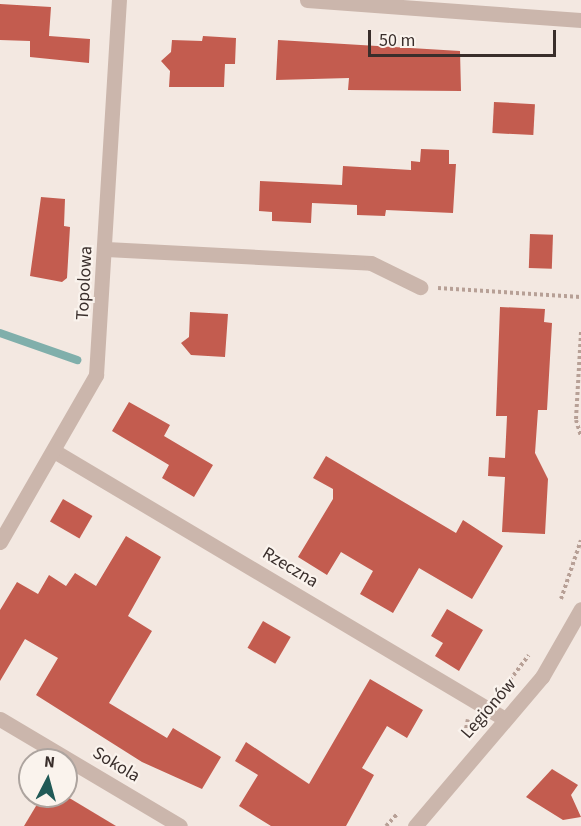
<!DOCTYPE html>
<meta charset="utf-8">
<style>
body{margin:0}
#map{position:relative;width:581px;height:826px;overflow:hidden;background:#f3e8e1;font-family:"Source Sans 3",sans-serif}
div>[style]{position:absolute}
.stream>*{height:8px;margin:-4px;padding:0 4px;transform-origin:4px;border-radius:4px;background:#80afab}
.building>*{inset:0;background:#c35c4f;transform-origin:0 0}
.path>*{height:4px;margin-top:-2px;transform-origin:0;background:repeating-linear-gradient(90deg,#b7a096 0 3px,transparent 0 6px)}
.minor>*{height:15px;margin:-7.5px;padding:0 7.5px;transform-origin:7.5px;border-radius:7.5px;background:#cbb6ac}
span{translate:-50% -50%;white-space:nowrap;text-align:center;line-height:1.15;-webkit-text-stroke:4.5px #faf3ed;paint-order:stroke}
.street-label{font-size:18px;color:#392e2b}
.north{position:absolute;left:18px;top:748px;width:60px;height:60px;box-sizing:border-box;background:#faf3ed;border:2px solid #ada49f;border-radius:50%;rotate:6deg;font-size:16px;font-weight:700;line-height:24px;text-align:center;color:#392e2b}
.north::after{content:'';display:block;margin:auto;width:21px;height:27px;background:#215a57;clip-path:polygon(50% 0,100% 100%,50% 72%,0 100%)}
.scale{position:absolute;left:368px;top:30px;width:188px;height:27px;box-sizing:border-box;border:3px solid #392e2b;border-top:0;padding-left:8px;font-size:18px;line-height:21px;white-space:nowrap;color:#392e2b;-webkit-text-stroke:4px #faf3ed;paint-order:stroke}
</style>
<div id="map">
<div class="stream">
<div style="left:0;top:333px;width:82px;rotate:19.3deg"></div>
</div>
<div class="building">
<div style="clip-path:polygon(0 4px,51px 7px,49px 36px,90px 39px,89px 63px,30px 57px,30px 41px,0 40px)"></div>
<div style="clip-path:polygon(203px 36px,236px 38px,235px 64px,225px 64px,224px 87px,169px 87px,170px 71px,161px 61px,171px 52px,172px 40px,202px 41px)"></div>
<div style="clip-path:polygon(278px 40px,460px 51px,461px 91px,348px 90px,349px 78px,276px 80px)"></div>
<div style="left:494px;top:102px;width:41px;height:31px;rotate:3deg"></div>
<div style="clip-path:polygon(421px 149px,449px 150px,449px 164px,456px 164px,453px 213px,386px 210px,385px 216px,357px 215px,357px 205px,312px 203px,311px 223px,272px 221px,272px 212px,259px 211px,260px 181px,342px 185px,343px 166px,411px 170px,411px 161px,420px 162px)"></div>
<div style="clip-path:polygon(41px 197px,65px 199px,64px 226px,70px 227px,67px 278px,62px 282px,30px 276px)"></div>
<div style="left:530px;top:234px;width:23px;height:34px;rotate:2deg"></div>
<div style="clip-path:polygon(500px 307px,545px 309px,544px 322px,552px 323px,547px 410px,538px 410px,535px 453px,548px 479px,545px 534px,502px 532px,505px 477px,488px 476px,489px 457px,505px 458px,507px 416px,496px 416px)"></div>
<div style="clip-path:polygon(190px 312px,228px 314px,225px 357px,191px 355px,181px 343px,189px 337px)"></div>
<div style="clip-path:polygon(129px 402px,170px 425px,164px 436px,213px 465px,194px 497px,162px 478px,169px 465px,112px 431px)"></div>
<div style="clip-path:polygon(326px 456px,456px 533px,463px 520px,503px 546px,472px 599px,419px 568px,393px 613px,360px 594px,373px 571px,341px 552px,327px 575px,298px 557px,333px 499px,333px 489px,313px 478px)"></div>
<div style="left:63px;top:499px;width:34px;height:26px;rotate:30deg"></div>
<div style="clip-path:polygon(126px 536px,161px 557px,128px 616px,152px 631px,109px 703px,167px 738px,173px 728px,221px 757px,202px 789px,142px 762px,36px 695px,58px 658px,25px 639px,0 681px,0 610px,17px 582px,38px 594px,49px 575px,66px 586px,75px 573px,96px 586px)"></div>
<div style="clip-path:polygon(447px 609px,483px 630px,459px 671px,435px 656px,443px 643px,431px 636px)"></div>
<div style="left:263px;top:621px;width:32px;height:31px;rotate:30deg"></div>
<div style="clip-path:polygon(370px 679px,423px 710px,407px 738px,387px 726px,362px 768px,374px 775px,346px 826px,271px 826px,239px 806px,258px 775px,235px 761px,246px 742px,309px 784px)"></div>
<div style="clip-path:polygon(552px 769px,578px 785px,571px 795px,581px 817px,563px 820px,526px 797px)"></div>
<div style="clip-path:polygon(42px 796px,66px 796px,116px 826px,24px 826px)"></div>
</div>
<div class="path">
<div style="left:438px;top:288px;width:143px;rotate:3.6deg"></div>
<div style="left:581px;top:332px;width:88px;rotate:93.3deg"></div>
<div style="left:576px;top:420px;width:17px;rotate:73deg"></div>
<div style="left:561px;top:599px;width:62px;rotate:-71.3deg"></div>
<div style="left:510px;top:680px;width:31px;rotate:-53deg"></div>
<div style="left:465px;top:734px;width:15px;rotate:-79deg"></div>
<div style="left:386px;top:826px;width:18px;rotate:-47deg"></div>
</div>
<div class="minor">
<div style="left:307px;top:0;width:275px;rotate:4.2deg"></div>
<div style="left:106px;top:249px;width:265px;rotate:3deg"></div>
<div style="left:371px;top:263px;width:55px;rotate:26.1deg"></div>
<div style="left:54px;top:451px;width:525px;rotate:30.72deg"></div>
<div style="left:0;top:542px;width:193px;rotate:-60.1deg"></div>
<div style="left:96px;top:375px;width:376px;rotate:-86.5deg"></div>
<div style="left:0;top:719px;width:209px;rotate:30.7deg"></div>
<div style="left:415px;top:826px;width:196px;rotate:-49.6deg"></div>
<div style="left:542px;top:677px;width:78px;rotate:-60.2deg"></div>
</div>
<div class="street-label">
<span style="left:85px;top:283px;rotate:-87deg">Topolowa</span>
<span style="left:290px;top:568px;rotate:31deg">Rzeczna</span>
<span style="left:489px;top:709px;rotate:-49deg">Legionów</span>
<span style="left:116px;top:765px;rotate:31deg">Sokola</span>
</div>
<div class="north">N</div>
<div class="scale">50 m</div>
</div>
